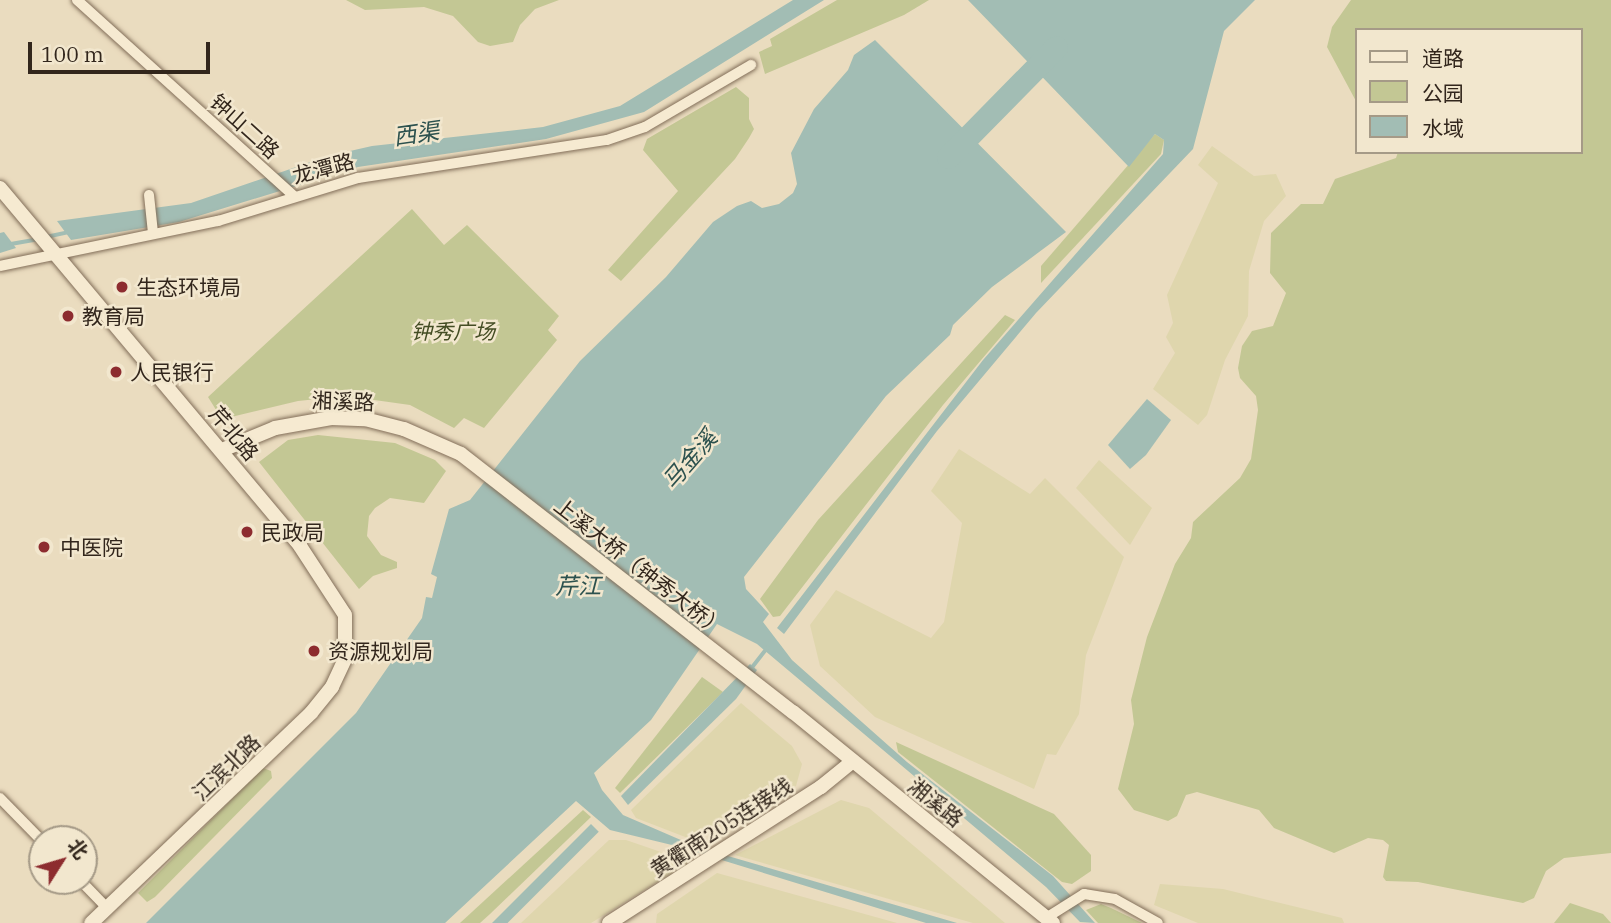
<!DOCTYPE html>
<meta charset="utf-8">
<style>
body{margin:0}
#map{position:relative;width:1611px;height:923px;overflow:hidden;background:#eadcbf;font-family:"IBM Plex Serif","Noto Sans SC",serif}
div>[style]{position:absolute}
.farmland>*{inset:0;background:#dfd6ad}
.green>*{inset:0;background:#c3c794}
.water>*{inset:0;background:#a2bdb4;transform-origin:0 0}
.stream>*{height:3.5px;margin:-1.75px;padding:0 1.75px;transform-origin:1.75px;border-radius:1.75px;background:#a2bdb4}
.river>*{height:23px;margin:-11.5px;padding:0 11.5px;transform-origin:11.5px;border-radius:11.5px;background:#a2bdb4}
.roads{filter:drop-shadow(0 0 2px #826e59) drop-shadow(0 0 2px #826e59)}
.minor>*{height:10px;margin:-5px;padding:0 5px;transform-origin:5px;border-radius:5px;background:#f6ead1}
.secondary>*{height:14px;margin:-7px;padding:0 7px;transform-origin:7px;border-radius:7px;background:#f6ead1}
.dots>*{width:19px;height:19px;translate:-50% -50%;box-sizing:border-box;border:4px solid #f2e7ce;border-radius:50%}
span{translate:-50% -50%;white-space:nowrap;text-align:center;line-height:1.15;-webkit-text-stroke:5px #f2e7ce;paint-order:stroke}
.street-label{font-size:21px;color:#32261c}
.poi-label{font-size:21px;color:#32261c}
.left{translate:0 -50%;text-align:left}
.park-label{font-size:21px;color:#444d24;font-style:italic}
.water-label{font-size:23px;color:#2c514e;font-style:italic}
.legend{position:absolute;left:1355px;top:28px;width:228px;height:126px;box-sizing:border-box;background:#f2e7ce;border:2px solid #a59a87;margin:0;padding:9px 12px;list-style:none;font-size:21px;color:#32261c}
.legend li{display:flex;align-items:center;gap:14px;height:35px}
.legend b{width:35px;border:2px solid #a59a87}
.north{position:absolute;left:28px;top:825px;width:70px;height:70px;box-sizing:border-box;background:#f2e7ce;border:2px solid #a59a87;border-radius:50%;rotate:53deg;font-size:19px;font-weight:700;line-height:28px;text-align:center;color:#32261c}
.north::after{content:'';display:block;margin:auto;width:24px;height:32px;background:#8d2c2f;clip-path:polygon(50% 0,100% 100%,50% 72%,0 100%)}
.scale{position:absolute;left:28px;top:42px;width:182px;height:32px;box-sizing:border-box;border:4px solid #32261c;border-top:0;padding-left:9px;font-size:21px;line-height:24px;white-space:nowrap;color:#32261c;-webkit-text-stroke:5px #f2e7ce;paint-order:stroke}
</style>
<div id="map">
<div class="farmland">
<div style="clip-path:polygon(1212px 146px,1254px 176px,1276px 174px,1286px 196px,1264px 221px,1249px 271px,1248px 316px,1225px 360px,1207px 415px,1198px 425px,1153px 389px,1175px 353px,1166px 337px,1173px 323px,1167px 295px,1218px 183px,1198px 165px)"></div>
<div style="clip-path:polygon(959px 449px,1030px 494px,1045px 478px,1124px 557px,1086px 655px,1079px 714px,1056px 755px,1047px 754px,1034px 789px,875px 717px,820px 666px,810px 625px,836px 590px,931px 638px,944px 622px,962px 523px,931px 491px)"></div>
<div style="clip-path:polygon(1099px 460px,1152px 508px,1130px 545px,1076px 488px)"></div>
<div style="clip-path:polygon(741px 703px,792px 746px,802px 764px,796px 786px,693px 840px,636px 818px,631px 810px)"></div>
<div style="clip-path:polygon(841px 800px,869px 808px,1005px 923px,973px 923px,735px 855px)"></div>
<div style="clip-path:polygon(609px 840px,626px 840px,690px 862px,591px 923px,521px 923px)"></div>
<div style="clip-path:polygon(717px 873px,897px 923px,656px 923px,657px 914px)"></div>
<div style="clip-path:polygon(1160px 884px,1223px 889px,1342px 918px,1344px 923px,1198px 923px,1154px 905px)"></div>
</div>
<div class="green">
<div style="clip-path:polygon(346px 0,559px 0,535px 9px,520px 25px,513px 42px,490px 46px,478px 42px,453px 16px,424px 7px,365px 10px)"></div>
<div style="clip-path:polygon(837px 0,929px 0,904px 15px,765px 74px,759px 52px,772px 46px,770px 39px)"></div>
<div style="clip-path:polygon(1351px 0,1611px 0,1611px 853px,1564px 858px,1546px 871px,1534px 898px,1523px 903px,1418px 882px,1386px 881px,1383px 877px,1389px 845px,1383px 840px,1368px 838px,1334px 853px,1274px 828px,1259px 810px,1197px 792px,1186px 795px,1177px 816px,1168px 821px,1134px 810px,1118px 789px,1134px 724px,1131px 700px,1147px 637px,1175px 564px,1191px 538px,1193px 522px,1240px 478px,1251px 459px,1258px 410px,1256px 396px,1240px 378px,1238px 368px,1242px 346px,1252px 331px,1273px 326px,1286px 293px,1270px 273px,1271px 233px,1301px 204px,1323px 204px,1335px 179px,1396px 158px,1398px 152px,1581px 152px,1581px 30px,1357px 30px,1357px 103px,1327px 47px,1332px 27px)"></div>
<div style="clip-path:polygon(736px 87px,749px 98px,749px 119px,754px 129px,749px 138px,735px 159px,621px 281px,608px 270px,678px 191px,643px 150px,647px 139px)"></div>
<div style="clip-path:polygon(1155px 134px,1164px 140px,1161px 154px,1041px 283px,1041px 266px)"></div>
<div style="clip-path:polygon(412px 209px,444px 245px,467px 225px,559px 316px,548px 330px,557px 340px,484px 428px,464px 418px,454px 428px,410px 405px,346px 396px,298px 401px,231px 417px,218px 413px,208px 397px)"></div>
<div style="clip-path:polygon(1005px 315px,1015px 320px,943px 405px,780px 616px,773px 617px,760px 599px,818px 520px)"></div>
<div style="clip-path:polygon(318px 435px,395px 443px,435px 460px,446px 471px,424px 503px,390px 498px,375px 508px,369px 516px,367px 536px,381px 555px,397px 562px,397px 568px,373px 576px,359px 589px,259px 462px,288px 440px)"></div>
<div style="clip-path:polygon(702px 677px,723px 692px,620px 793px,615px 788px)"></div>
<div style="clip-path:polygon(896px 742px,1054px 814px,1091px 855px,1091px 871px,1072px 884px,1062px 882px,898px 752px)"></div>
<div style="clip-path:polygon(263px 768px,271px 771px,272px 778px,155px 897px,147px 902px,138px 893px)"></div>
<div style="clip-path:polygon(583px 810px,591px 817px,490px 914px,480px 923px,460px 923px)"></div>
<div style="clip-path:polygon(1570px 903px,1603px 914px,1611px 923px,1554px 923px)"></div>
<div style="clip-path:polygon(1101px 904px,1111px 908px,1142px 923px,1098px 923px,1086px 910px)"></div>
</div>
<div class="water">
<div style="clip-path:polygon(793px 0,824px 0,644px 112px,546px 139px,358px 167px,179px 222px,71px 240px,57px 221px,191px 203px,328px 156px,372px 146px,543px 127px,620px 106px)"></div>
<div style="clip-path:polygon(968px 0,1255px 0,1224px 31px,1193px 149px,1036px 313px,937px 431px,784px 634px,777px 628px,983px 360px,1163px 154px,1164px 140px,1155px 134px,1129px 167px)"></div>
<div style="clip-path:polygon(875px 40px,1066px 232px,992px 287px,953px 325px,950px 335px,886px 396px,744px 577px,746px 589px,769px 614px,763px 622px,792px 660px,907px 762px,1053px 876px,1095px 923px,1080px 922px,1046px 887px,757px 644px,717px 624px,651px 720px,594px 773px,602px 790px,623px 815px,697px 847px,957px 923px,926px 923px,676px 846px,610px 830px,576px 801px,445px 923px,146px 923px,356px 713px,422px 618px,426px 597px,432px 598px,437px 577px,431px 574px,449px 509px,470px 500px,580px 361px,666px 277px,713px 222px,737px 206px,751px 201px,762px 208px,779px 204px,793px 193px,797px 184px,791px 153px,814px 109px,848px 70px,854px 55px)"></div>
<div style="clip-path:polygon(4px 232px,16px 248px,0 253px,0 233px)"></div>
<div style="clip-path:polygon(1147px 399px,1171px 420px,1146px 455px,1130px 469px,1108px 445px)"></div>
<div style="clip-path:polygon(750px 664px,757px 670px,736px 699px,628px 805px,621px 796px)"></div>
<div style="left:591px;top:824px;width:11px;height:147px;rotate:45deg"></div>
</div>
<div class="stream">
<div style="left:46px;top:237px;width:24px;rotate:-12deg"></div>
<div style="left:11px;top:244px;width:27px;rotate:-10deg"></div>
<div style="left:750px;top:670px;width:28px;rotate:-52deg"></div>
</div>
<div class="river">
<div style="left:948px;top:157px;width:154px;rotate:-45.5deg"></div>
</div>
<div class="roads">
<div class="minor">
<div style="left:77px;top:0;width:292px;rotate:42.1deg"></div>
<div style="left:149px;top:195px;width:39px;rotate:84deg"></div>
<div style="left:0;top:266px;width:223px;rotate:-11.7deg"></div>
<div style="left:218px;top:221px;width:146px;rotate:-17.1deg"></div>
<div style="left:358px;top:178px;width:252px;rotate:-8.7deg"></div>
<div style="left:607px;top:140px;width:40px;rotate:-18.9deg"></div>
<div style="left:645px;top:127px;width:123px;rotate:-30.3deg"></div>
<div style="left:0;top:798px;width:60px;rotate:45.7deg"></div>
<div style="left:81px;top:881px;width:39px;rotate:46deg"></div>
<div style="left:1046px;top:918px;width:45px;rotate:-32.3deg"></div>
<div style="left:1084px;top:894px;width:31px;rotate:9deg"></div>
<div style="left:1115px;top:899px;width:49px;rotate:29.2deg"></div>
</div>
<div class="secondary">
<div style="left:0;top:188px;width:467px;rotate:50deg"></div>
<div style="left:300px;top:546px;width:82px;rotate:56.9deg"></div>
<div style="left:345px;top:615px;width:44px;rotate:90deg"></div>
<div style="left:345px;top:659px;width:31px;rotate:115deg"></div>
<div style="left:332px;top:687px;width:33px;rotate:129deg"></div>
<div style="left:311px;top:713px;width:304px;rotate:136.3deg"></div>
<div style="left:222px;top:450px;width:57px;rotate:-22.5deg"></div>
<div style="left:275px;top:428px;width:57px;rotate:-10.1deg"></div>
<div style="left:331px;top:418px;width:34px;rotate:2deg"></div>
<div style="left:365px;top:419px;width:40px;rotate:14.4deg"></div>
<div style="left:404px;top:429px;width:62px;rotate:23.7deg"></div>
<div style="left:461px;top:454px;width:420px;rotate:37.9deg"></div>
<div style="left:793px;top:712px;width:335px;rotate:39.1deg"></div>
<div style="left:609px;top:923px;width:252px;rotate:-32.7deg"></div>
<div style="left:821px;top:787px;width:41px;rotate:-39.1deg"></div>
</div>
</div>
<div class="dots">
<div style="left:122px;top:287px;background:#8d2c2f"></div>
<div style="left:68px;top:316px;background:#8d2c2f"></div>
<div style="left:116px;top:372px;background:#8d2c2f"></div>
<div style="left:247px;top:532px;background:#8d2c2f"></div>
<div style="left:44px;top:547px;background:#8d2c2f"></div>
<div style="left:314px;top:651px;background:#8d2c2f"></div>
</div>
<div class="street-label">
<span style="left:245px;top:126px;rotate:42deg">钟山二路</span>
<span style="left:323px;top:168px;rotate:-15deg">龙潭路</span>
<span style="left:343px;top:401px;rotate:2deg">湘溪路</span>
<span style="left:234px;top:433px;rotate:50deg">芹北路</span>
<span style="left:640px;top:567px;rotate:38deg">上溪大桥（钟秀大桥）</span>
<span style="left:226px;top:767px;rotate:-44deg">江滨北路</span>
<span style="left:936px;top:802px;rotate:39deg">湘溪路</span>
<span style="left:721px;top:827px;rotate:-33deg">黄衢南205连接线</span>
</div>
<div class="poi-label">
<span class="left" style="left:136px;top:287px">生态环境局</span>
<span class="left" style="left:82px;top:316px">教育局</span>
<span class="left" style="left:130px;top:372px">人民银行</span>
<span class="left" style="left:261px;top:532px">民政局</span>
<span class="left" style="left:60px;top:547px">中医院</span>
<span class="left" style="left:328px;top:651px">资源规划局</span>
</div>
<div class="park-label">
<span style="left:453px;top:331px">钟秀广场</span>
</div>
<div class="water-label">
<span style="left:416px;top:133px;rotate:-8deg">西渠</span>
<span style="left:689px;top:459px;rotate:-49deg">马金溪</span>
<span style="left:578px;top:585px">芹江</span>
</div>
<ul class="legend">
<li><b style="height:9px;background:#f6ead1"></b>道路</li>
<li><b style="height:19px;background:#c3c794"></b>公园</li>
<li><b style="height:19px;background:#a2bdb4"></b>水域</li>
</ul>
<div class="north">北</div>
<div class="scale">100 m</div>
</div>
